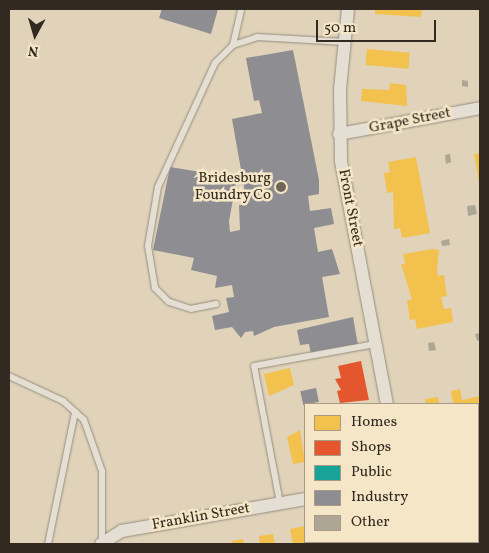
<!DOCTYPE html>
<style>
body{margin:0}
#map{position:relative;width:489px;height:553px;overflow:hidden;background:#e0d3ba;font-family:Vollkorn,serif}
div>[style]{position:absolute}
.homes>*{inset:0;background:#f2c14e;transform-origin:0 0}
.shops>*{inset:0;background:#e4572e}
.public>*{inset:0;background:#17a398;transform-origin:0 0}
.industry>*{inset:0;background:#8d8d92;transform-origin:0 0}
.building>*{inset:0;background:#aea695}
.roads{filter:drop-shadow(0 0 1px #958d7e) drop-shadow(0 0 1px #958d7e)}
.service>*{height:6px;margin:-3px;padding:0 3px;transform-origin:3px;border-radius:3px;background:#e5dfd3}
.minor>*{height:12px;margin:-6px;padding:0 6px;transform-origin:6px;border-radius:6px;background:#e5dfd3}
.dots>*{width:14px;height:14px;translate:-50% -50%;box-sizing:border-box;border:2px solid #f5e6c8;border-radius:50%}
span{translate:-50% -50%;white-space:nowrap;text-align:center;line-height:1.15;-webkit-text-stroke:5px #f5e6c8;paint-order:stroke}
.street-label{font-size:15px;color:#322a20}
.poi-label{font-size:15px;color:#322a20}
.right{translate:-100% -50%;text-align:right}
.frame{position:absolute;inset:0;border:10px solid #322a20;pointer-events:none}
.legend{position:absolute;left:304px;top:403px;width:175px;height:140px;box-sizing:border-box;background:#f5e6c8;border:1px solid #a79b85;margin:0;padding:6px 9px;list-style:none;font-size:15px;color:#322a20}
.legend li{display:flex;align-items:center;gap:10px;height:25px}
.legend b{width:25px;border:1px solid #a79b85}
.north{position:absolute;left:10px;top:10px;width:50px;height:50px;-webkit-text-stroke:4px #f5e6c8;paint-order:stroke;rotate:186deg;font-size:14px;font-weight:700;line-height:20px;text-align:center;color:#322a20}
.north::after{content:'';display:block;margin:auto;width:18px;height:22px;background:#322a20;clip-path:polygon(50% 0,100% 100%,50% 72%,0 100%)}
.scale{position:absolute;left:316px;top:20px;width:120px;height:22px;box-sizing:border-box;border:2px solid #322a20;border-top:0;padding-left:6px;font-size:15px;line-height:18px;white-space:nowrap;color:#322a20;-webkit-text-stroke:4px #f5e6c8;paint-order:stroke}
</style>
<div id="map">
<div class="homes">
<div style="clip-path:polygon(375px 9px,422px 9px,421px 17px,375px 14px)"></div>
<div style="left:367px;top:49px;width:43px;height:16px;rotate:5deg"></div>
<div style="clip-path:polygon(390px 83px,406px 85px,407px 106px,361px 101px,362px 89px,389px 90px)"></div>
<div style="clip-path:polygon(480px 153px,480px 182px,479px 182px,474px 154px)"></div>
<div style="clip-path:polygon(416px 157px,430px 233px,402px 238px,400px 228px,394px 229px,393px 192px,387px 193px,384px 173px,390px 172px,388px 162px)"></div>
<div style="clip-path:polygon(433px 249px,439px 250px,437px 271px,438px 276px,444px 275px,447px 296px,441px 297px,444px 309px,451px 308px,453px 322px,417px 329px,415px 319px,410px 320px,407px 300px,412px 300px,410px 293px,401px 264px,405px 264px,403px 254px)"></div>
<div style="clip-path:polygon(290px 368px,294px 385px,269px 396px,264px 374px)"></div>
<div style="clip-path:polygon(460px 389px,462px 400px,480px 396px,480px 431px,478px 404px,453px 404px,451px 391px)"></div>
<div style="clip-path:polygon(438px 397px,439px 404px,426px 404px,425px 399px)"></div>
<div style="clip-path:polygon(300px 430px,305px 462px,293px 464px,287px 437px)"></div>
<div style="clip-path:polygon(305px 526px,305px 542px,321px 544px,293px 544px,290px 529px)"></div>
<div style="clip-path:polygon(273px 534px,275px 544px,260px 544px,259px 536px)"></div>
<div style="clip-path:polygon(243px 539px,244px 544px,232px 544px,232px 541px)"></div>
</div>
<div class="shops">
<div style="clip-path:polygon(361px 361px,369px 400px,340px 403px,337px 391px,341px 390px,335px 379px,341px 378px,338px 366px)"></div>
<div style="clip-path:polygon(480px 498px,480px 543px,469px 544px,478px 542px)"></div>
</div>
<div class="public">
<div style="left:349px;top:542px;width:37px;height:2px"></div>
</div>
<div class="industry">
<div style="clip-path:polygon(162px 9px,218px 9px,211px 34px,159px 18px)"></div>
<div style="clip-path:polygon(293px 50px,319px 180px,319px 194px,308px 196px,310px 211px,331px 208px,334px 224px,314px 228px,318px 252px,332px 249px,340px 274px,322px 277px,329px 317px,274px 327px,254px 336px,253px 331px,245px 332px,241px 338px,232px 327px,215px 330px,212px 316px,229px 312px,226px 298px,234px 297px,232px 285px,215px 288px,217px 276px,191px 270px,194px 258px,153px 250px,170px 167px,237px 178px,229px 221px,230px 232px,240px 230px,239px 205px,247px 204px,232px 119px,262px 113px,259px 100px,254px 101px,246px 58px)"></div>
<div style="clip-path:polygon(353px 317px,358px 345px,311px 354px,309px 344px,300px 345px,297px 330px)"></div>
<div style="left:316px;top:388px;width:14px;height:16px;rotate:78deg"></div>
</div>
<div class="building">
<div style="clip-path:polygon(462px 80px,468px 81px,468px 87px,462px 86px)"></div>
<div style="clip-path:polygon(450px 154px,451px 162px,446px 164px,445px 155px)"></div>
<div style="clip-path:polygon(475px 205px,477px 214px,468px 216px,467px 206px)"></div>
<div style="clip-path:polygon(449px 239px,450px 245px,442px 246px,441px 241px)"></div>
<div style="clip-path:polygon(480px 333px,480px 340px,477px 341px,475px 334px)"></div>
<div style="clip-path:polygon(434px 342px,436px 350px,429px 351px,428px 343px)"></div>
</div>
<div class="roads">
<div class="service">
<div style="left:233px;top:45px;width:37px;rotate:-77deg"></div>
<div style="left:216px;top:304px;width:25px;rotate:169deg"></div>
<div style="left:191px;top:309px;width:23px;rotate:-162deg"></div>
<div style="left:169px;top:302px;width:20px;rotate:-135deg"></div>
<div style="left:155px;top:288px;width:43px;rotate:-99.5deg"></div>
<div style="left:148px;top:246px;width:60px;rotate:-80.4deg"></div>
<div style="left:158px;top:187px;width:136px;rotate:-65.3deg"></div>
<div style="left:215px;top:63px;width:25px;rotate:-45deg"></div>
<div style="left:233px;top:45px;width:25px;rotate:-18deg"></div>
<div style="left:257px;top:37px;width:88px;rotate:3.3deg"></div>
<div style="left:9px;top:376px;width:60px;rotate:24.8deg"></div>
<div style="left:63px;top:401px;width:28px;rotate:42deg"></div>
<div style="left:84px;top:420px;width:54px;rotate:70.6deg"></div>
<div style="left:102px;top:471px;width:72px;rotate:90deg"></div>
<div style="left:280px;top:503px;width:139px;rotate:-100.7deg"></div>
<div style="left:254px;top:366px;width:123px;rotate:-10.3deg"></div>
<div style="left:48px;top:544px;width:135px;rotate:-78.4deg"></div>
</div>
<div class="minor">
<div style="left:348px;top:9px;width:80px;rotate:95.7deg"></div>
<div style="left:340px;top:89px;width:72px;rotate:89.2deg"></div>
<div style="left:341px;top:161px;width:247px;rotate:79.3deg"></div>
<div style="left:339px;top:134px;width:143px;rotate:-10.4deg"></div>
<div style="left:478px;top:468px;width:2px"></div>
<div style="left:412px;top:542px;width:2px;rotate:63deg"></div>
<div style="left:101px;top:544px;width:25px;rotate:-32deg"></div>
<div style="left:122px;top:531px;width:186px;rotate:-9.9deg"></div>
</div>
</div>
<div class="dots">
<div style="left:281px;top:187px;background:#6f6556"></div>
</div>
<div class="street-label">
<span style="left:410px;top:121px;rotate:-11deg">Grape Street</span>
<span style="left:350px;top:208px;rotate:79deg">Front Street</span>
<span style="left:201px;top:517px;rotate:-10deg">Franklin Street</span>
</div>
<div class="poi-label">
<span class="right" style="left:271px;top:187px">Bridesburg<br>Foundry Co</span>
</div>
<div class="frame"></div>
<ul class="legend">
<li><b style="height:14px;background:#f2c14e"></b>Homes</li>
<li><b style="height:14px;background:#e4572e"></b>Shops</li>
<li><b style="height:14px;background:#17a398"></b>Public</li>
<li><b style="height:14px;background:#8d8d92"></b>Industry</li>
<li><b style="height:14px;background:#aea695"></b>Other</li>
</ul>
<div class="north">N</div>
<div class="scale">50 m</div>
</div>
